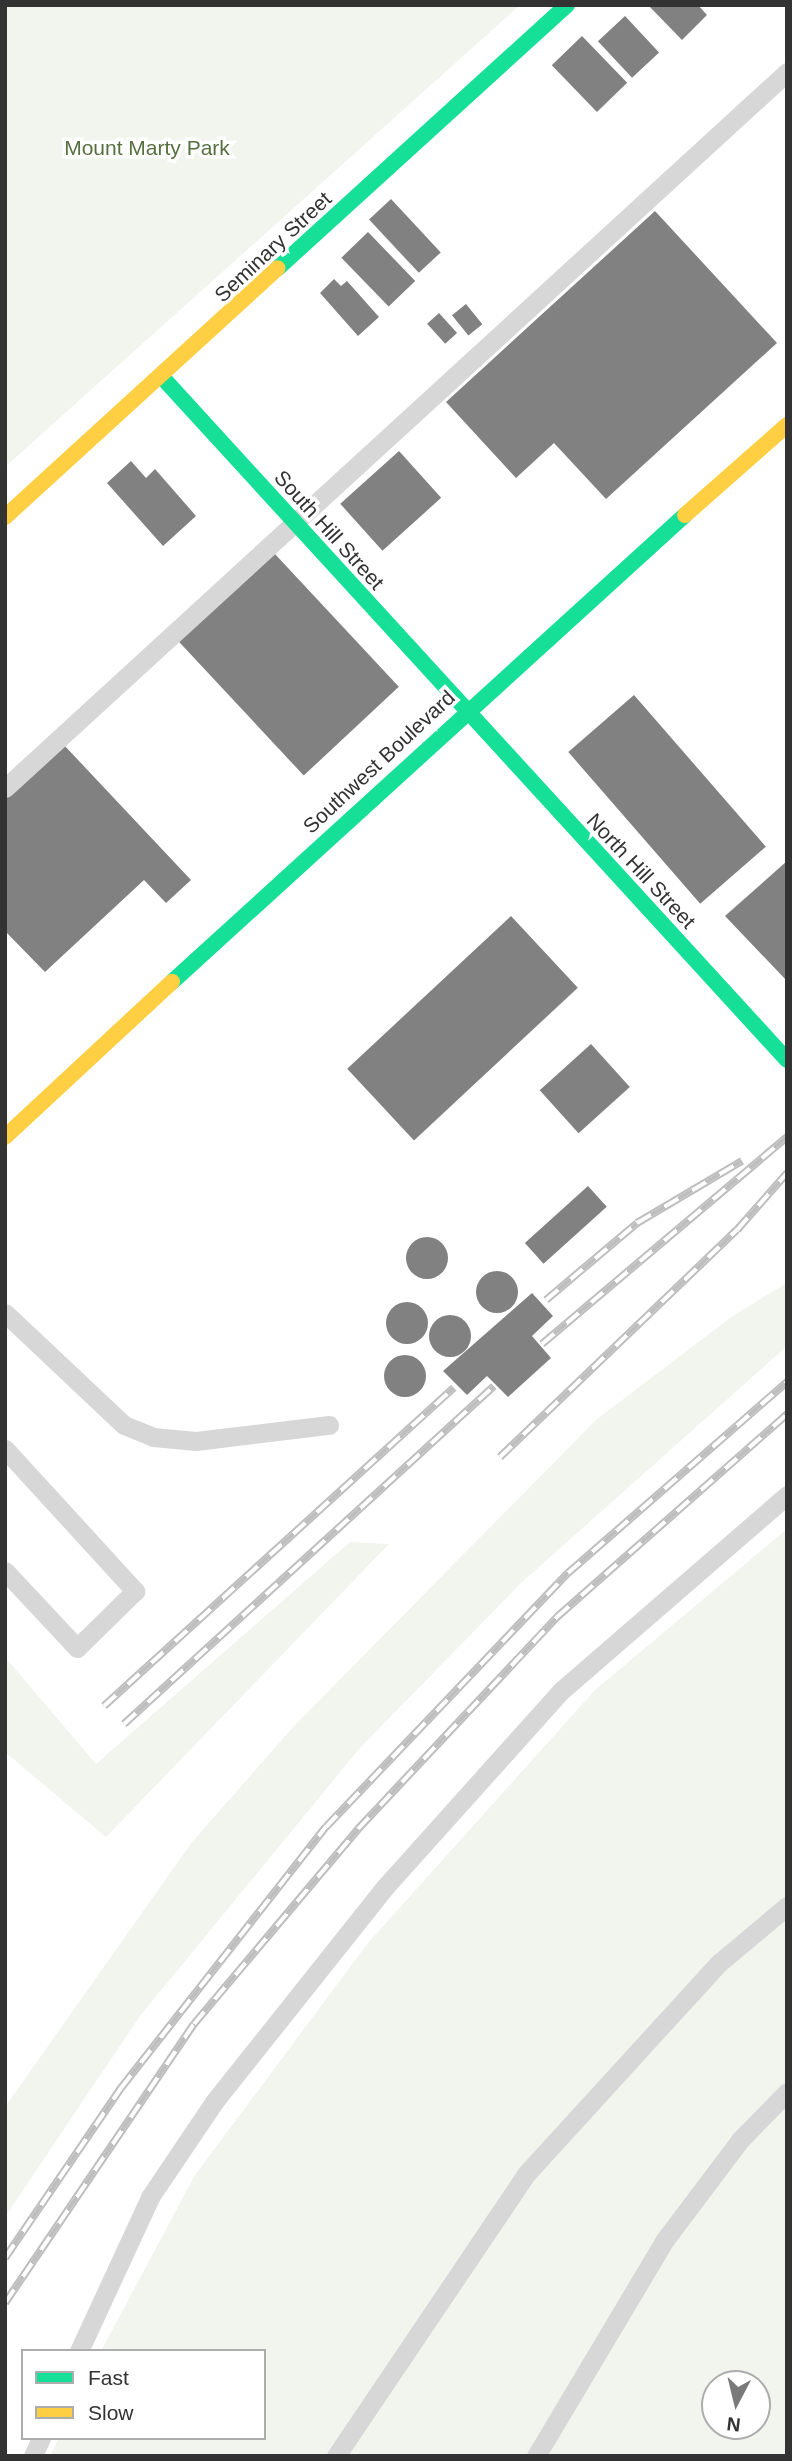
<!DOCTYPE html>
<style>
body{margin:0}
#map{position:relative;width:792px;height:2461px;overflow:hidden;background:#fff;font-family:Helvetica,sans-serif}
div>[style]{position:absolute}
.green>*{inset:0;background:#f1f5ed}
.building>*{inset:0;background:#818181;transform-origin:0 0}
.round{border-radius:50%}
.lane>*{height:19px;margin:-9.5px;padding:0 9.5px;transform-origin:9.5px;border-radius:9.5px;background:#d7d7d7}
.fast>*{height:16px;margin:-8px;padding:0 8px;transform-origin:8px;border-radius:8px;background:#16e098}
.slow>*{height:16px;margin:-8px;padding:0 8px;transform-origin:8px;border-radius:8px;background:#ffcf43}
.rail>*{height:8px;margin-top:-4px;transform-origin:0;background:repeating-linear-gradient(90deg,#fff 0 16px,#bebebe 0 32px);box-sizing:border-box;border-block:2px solid #bebebe}
span{translate:-50% -50%;white-space:nowrap;text-align:center;line-height:1.15;-webkit-text-stroke:7px #fff;paint-order:stroke}
.park-label{font-size:21px;color:#56703f}
.street-label{font-size:21px;color:#333}
.frame{position:absolute;inset:0;border:7px solid #333;pointer-events:none}
.legend{position:absolute;left:21px;top:2349px;width:245px;height:91px;box-sizing:border-box;background:#fff;border:2px solid #adadad;margin:0;padding:9px 12px;list-style:none;font-size:21px;color:#333}
.legend li{display:flex;align-items:center;gap:14px;height:35px}
.legend b{width:35px;border:2px solid #adadad}
.north{position:absolute;left:701px;top:2370px;width:70px;height:70px;box-sizing:border-box;background:#fff;border:2px solid #adadad;border-radius:50%;rotate:187deg;font-size:19px;font-weight:700;line-height:28px;text-align:center;color:#333}
.north::after{content:'';display:block;margin:auto;width:24px;height:32px;background:#7a7a7a;clip-path:polygon(50% 0,100% 100%,50% 72%,0 100%)}
</style>
<div id="map">
<div class="green">
<div style="clip-path:polygon(5px 5px,520px 5px,5px 467px)"></div>
<div style="clip-path:polygon(787px 1283px,787px 1346px,521px 1583px,359px 1749px,140px 2016px,5px 2217px,5px 2107px,192px 1842px,295px 1725px,596px 1420px,734px 1315px)"></div>
<div style="clip-path:polygon(evenodd,787px 1529px,787px 2456px,50px 2456px,59px 2438px,264px 2438px,264px 2351px,101px 2351px,195px 2175px,368px 1943px,595px 1690px,787px 1529px,715px 2384px,757px 2384px,757px 2426px,715px 2426px,715px 2384px)"></div>
<div style="clip-path:polygon(350px 1542px,389px 1544px,106px 1837px,5px 1752px,5px 1657px,96px 1764px)"></div>
</div>
<div class="building">
<div style="clip-path:polygon(648px 5px,698px 5px,707px 15px,682px 40px)"></div>
<div style="left:625px;top:16px;width:50px;height:37px;rotate:47deg"></div>
<div style="left:582px;top:36px;width:65px;height:42px;rotate:46deg"></div>
<div style="left:391px;top:199px;width:73px;height:30px;rotate:47deg"></div>
<div style="clip-path:polygon(655px 211px,777px 343px,606px 499px,554px 443px,516px 478px,446px 402px)"></div>
<div style="left:368px;top:232px;width:68px;height:37px;rotate:46deg"></div>
<div style="clip-path:polygon(334px 279px,341px 286px,347px 281px,379px 317px,358px 336px,320px 293px)"></div>
<div style="left:466px;top:304px;width:26px;height:18px;rotate:51deg"></div>
<div style="left:439px;top:313px;width:27px;height:16px;rotate:48deg"></div>
<div style="left:399px;top:451px;width:63px;height:79px;rotate:48deg"></div>
<div style="clip-path:polygon(131px 461px,146px 478px,155px 469px,196px 516px,163px 546px,107px 483px)"></div>
<div style="left:274px;top:553px;width:183px;height:130px;rotate:47deg"></div>
<div style="left:634px;top:695px;width:201px;height:87px;rotate:49deg"></div>
<div style="clip-path:polygon(63px 744px,191px 880px,166px 903px,144px 880px,45px 972px,5px 931px,5px 797px)"></div>
<div style="clip-path:polygon(787px 861px,787px 981px,725px 916px)"></div>
<div style="left:511px;top:916px;width:98px;height:224px;rotate:47deg"></div>
<div style="left:591px;top:1044px;width:58px;height:69px;rotate:48deg"></div>
<div style="left:588px;top:1186px;width:28px;height:85px;rotate:48deg"></div>
<div class="round" style="left:406px;top:1237px;width:42px;height:42px"></div>
<div class="round" style="left:476px;top:1271px;width:42px;height:42px"></div>
<div style="clip-path:polygon(532px 1293px,553px 1316px,532px 1336px,551px 1358px,508px 1397px,487px 1376px,467px 1395px,443px 1371px)"></div>
<div class="round" style="left:386px;top:1302px;width:42px;height:42px"></div>
<div class="round" style="left:429px;top:1315px;width:42px;height:42px"></div>
<div class="round" style="left:384px;top:1355px;width:42px;height:42px"></div>
</div>
<div class="lane">
<div style="left:5px;top:788px;width:1060px;rotate:-42.48deg"></div>
<div style="left:5px;top:1313px;width:163px;rotate:43.3deg"></div>
<div style="left:124px;top:1425px;width:31px;rotate:22deg"></div>
<div style="left:153px;top:1437px;width:43px;rotate:5.3deg"></div>
<div style="left:196px;top:1441px;width:134px;rotate:-6.9deg"></div>
<div style="left:5px;top:1449px;width:193px;rotate:47.5deg"></div>
<div style="left:135px;top:1591px;width:81px;rotate:135.5deg"></div>
<div style="left:77px;top:1648px;width:105px;rotate:-133.1deg"></div>
<div style="left:79px;top:2351px;width:170px;rotate:-65.2deg"></div>
<div style="left:150px;top:2197px;width:115px;rotate:-56deg"></div>
<div style="left:214px;top:2102px;width:275px;rotate:-51.5deg"></div>
<div style="left:385px;top:1887px;width:265px;rotate:-48.1deg"></div>
<div style="left:562px;top:1690px;width:298px;rotate:-40.9deg"></div>
<div style="left:33px;top:2456px;width:20px;rotate:-66deg"></div>
<div style="left:336px;top:2456px;width:341px;rotate:-56deg"></div>
<div style="left:527px;top:2173px;width:285px;rotate:-47.6deg"></div>
<div style="left:719px;top:1963px;width:89px;rotate:-40deg"></div>
<div style="left:536px;top:2456px;width:250px;rotate:-59.2deg"></div>
<div style="left:664px;top:2241px;width:126px;rotate:-53deg"></div>
<div style="left:740px;top:2140px;width:67px;rotate:-45.6deg"></div>
</div>
<div class="fast">
<div style="left:278px;top:268px;width:391px;rotate:-42.3deg"></div>
<div style="left:162px;top:377px;width:926px;rotate:47.54deg"></div>
<div style="left:172px;top:982px;width:694px;rotate:-42.31deg"></div>
</div>
<div class="slow">
<div style="left:685px;top:515px;width:136px;rotate:-41.4deg"></div>
<div style="left:5px;top:517px;width:369px;rotate:-42.4deg"></div>
<div style="left:5px;top:1137px;width:228px;rotate:-42.9deg"></div>
</div>
<div class="rail">
<div style="left:546px;top:1300px;width:119px;rotate:-40.2deg"></div>
<div style="left:637px;top:1223px;width:122px;rotate:-30.6deg"></div>
<div style="left:542px;top:1344px;width:321px;rotate:-40.2deg"></div>
<div style="left:500px;top:1457px;width:328px;rotate:-43.8deg"></div>
<div style="left:737px;top:1230px;width:76px;rotate:-48.7deg"></div>
<div style="left:104px;top:1706px;width:473px;rotate:-42.3deg"></div>
<div style="left:124px;top:1724px;width:501px;rotate:-42.41deg"></div>
<div style="left:5px;top:2258px;width:206px;rotate:-55.7deg"></div>
<div style="left:121px;top:2088px;width:332px;rotate:-51.9deg"></div>
<div style="left:326px;top:1827px;width:351px;rotate:-46.4deg"></div>
<div style="left:568px;top:1573px;width:291px;rotate:-41.1deg"></div>
<div style="left:5px;top:2303px;width:337px;rotate:-55.9deg"></div>
<div style="left:194px;top:2024px;width:255px;rotate:-49.9deg"></div>
<div style="left:358px;top:1829px;width:291px;rotate:-46.8deg"></div>
<div style="left:557px;top:1617px;width:307px;rotate:-41.4deg"></div>
</div>
<div class="park-label">
<span style="left:147px;top:148px">Mount Marty Park</span>
</div>
<div class="street-label">
<span style="left:273px;top:247px;rotate:-43deg">Seminary Street</span>
<span style="left:329px;top:530px;rotate:48deg">South Hill Street</span>
<span style="left:379px;top:762px;rotate:-43deg">Southwest Boulevard</span>
<span style="left:641px;top:871px;rotate:47deg">North Hill Street</span>
</div>
<div class="frame"></div>
<ul class="legend">
<li><b style="height:9px;background:#16e098"></b>Fast</li>
<li><b style="height:9px;background:#ffcf43"></b>Slow</li>
</ul>
<div class="north">N</div>
</div>
